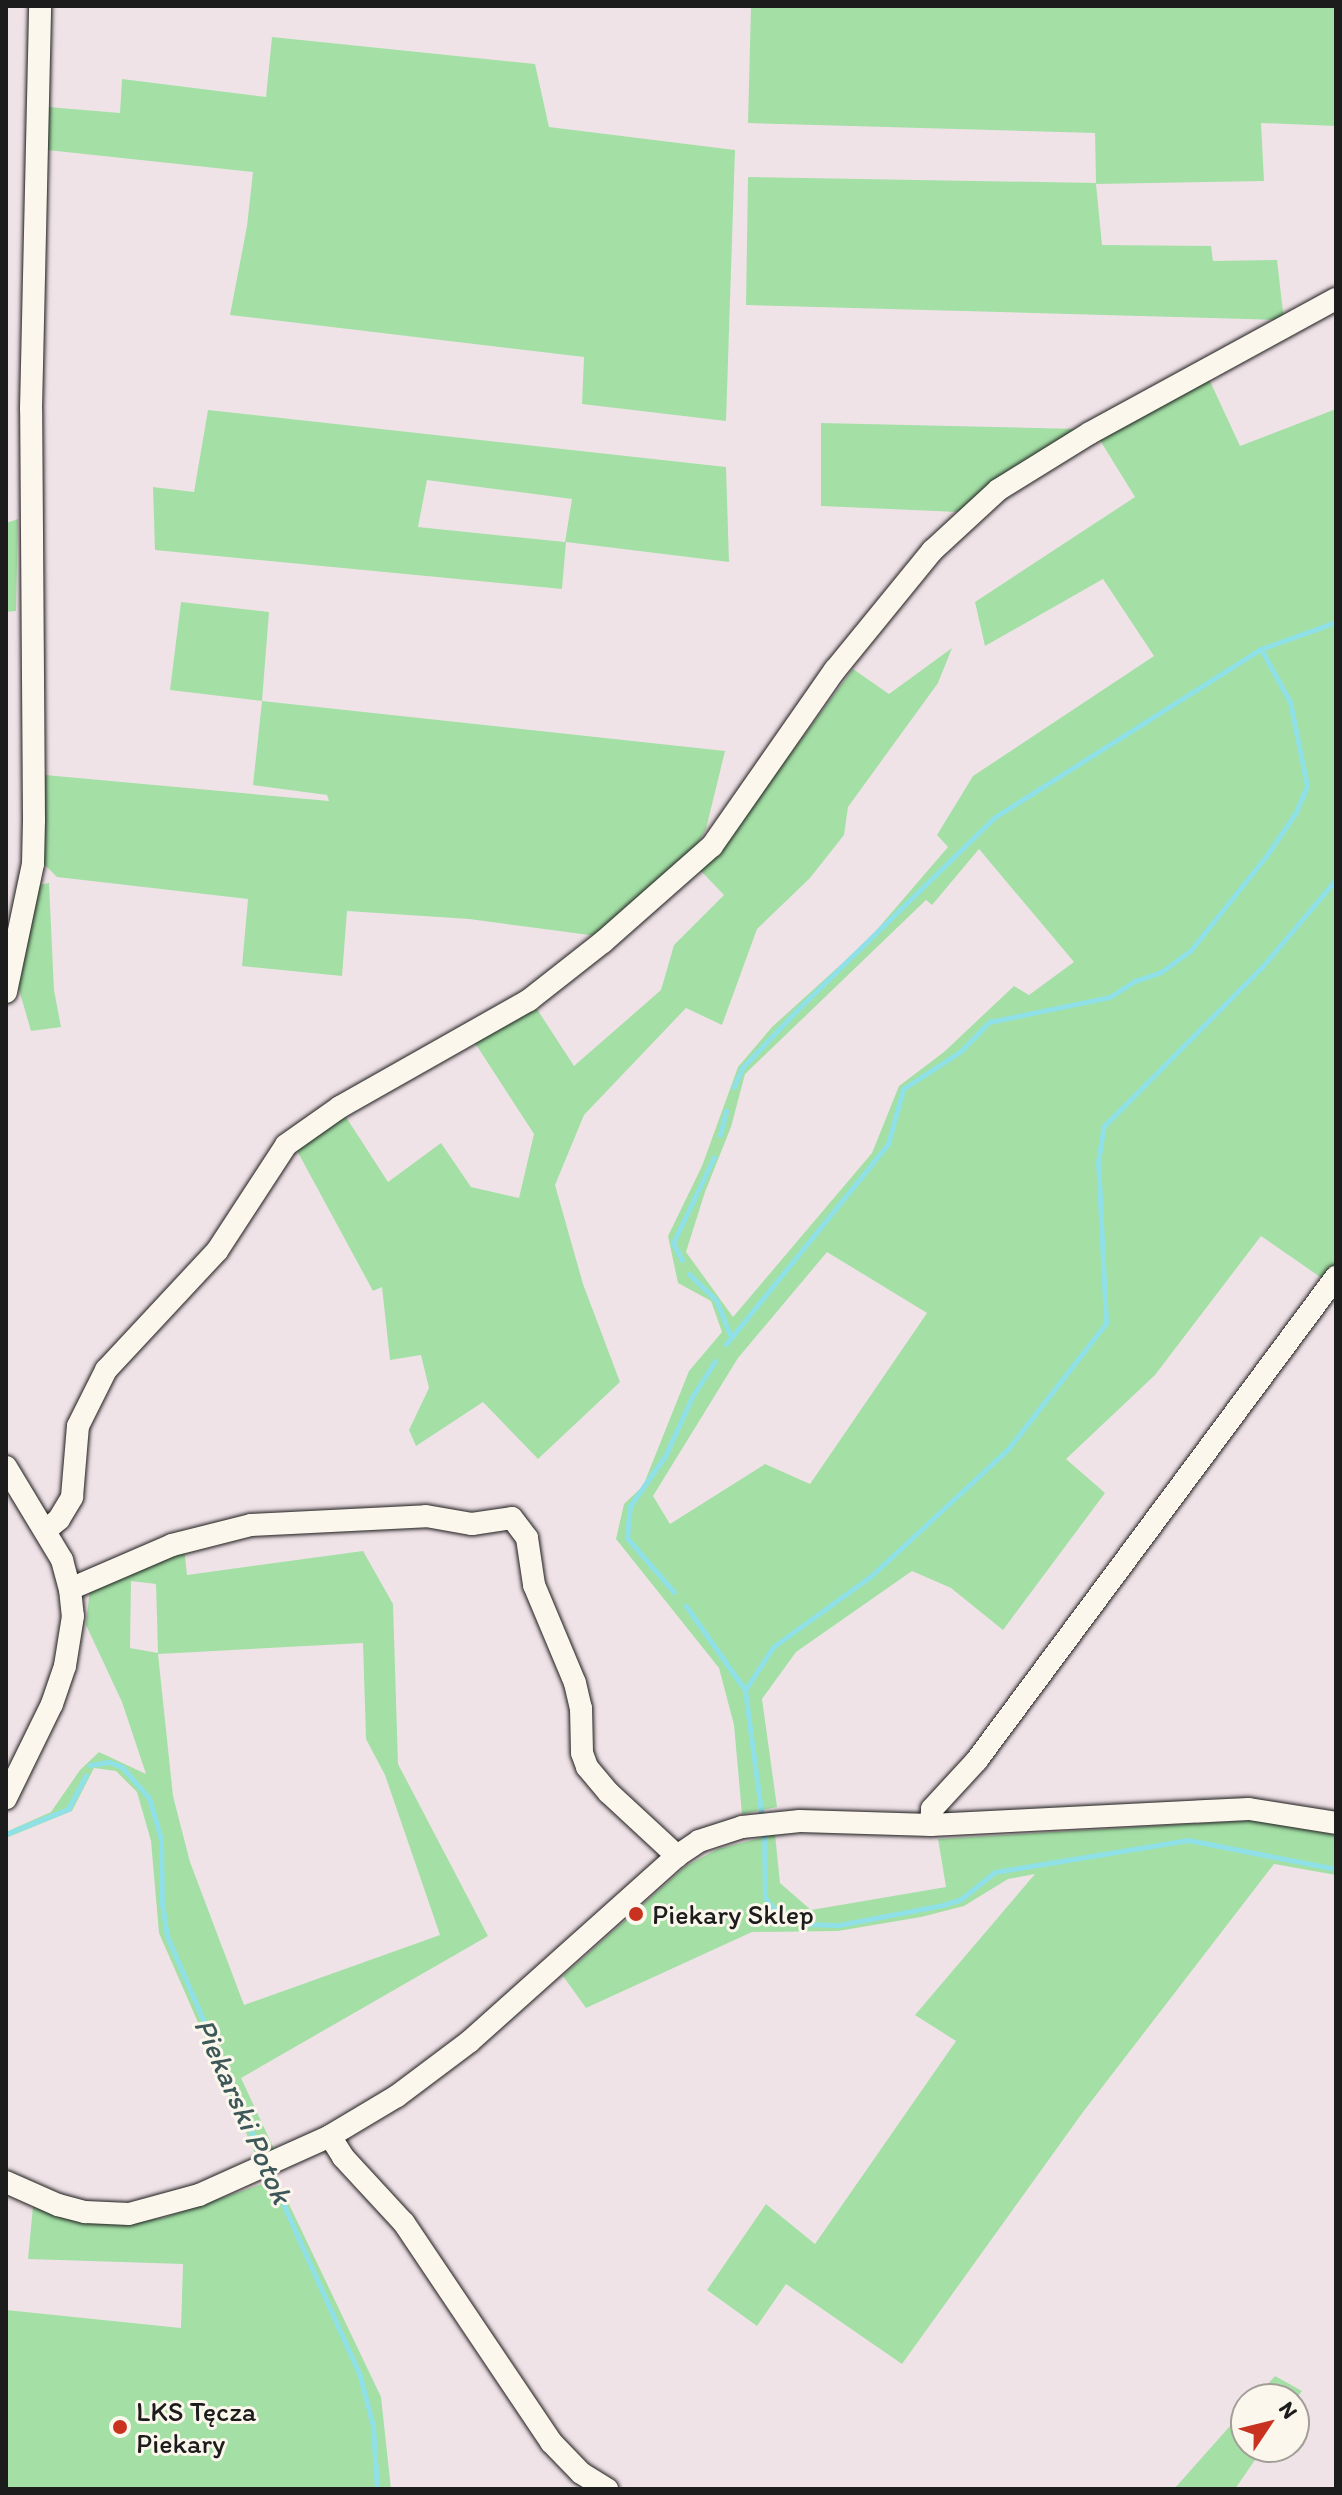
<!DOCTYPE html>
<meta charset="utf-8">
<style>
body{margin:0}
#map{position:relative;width:1342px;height:2495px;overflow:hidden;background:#f0e3e8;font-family:Itim,sans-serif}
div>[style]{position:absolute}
.green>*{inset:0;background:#a4e0a6}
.stream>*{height:5px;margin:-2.5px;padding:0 2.5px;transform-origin:2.5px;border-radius:2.5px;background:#8fe0e7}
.roads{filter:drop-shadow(0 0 2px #1c1c1c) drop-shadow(0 0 2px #1c1c1c)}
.minor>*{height:22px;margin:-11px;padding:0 11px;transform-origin:11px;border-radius:11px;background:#fbf7ec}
.dots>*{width:22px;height:22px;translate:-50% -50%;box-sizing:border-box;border:4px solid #fbf7ec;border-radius:50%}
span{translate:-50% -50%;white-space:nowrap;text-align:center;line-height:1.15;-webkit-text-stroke:6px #fbf7ec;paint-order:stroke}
.poi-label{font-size:28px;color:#1c1c1c}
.left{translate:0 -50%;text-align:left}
.water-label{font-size:30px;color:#3e5759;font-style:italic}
.frame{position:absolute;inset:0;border:8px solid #1c1c1c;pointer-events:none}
.north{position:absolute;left:1230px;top:2383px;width:80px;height:80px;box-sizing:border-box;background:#fbf7ec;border:2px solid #a29f99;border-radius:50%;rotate:55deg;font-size:22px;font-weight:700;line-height:32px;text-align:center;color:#1c1c1c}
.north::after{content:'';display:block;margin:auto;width:28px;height:36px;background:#c8321e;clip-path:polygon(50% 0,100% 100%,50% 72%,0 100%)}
</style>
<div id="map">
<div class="green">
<div style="clip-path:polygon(751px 6px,1336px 6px,1336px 126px,1261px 123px,1264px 181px,1096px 184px,1102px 245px,1211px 246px,1213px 261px,1277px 260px,1284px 320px,746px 305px,748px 177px,1096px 183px,1095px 133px,748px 123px)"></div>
<div style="clip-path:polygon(272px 37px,535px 64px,549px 127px,735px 150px,726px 421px,582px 404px,584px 357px,230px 315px,247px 226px,253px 172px,47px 150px,48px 107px,120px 113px,122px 79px,266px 97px)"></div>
<div style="clip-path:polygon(evenodd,1209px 379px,1240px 446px,1336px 409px,1336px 1267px,1326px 1281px,1261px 1236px,1155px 1375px,1066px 1459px,1105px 1493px,1003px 1630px,951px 1588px,912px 1571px,796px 1652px,762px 1699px,777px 1807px,742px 1814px,734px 1725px,719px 1668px,616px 1539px,624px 1504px,643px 1486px,689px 1371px,722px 1332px,711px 1301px,678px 1283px,668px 1236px,702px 1166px,738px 1067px,772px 1027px,868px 940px,948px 847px,937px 835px,973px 776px,1154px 656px,1103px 579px,985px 646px,975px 602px,1135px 497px,1098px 437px,1209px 379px,979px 849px,1074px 962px,1029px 995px,1014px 986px,944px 1052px,899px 1086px,872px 1153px,733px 1317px,686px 1252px,705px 1192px,731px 1127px,745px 1074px,926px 900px,932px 905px,979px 849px,1209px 379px,827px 1252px,927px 1313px,810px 1484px,765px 1464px,670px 1524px,653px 1496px,738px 1358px,827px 1252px)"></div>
<div style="clip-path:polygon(evenodd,208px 410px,726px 467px,729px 562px,566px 542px,562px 589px,155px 550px,153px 487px,194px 492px,208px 410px,427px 480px,572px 499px,565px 542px,418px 527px,427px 480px)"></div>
<div style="clip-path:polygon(821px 423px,1078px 429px,958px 512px,821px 506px)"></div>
<div style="clip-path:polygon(18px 519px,16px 611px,6px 612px,6px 523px)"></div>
<div style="clip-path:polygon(181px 602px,269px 612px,262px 701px,725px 751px,706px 829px,694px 850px,597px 936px,469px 919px,347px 911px,342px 976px,242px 966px,248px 899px,57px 877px,44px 864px,45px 775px,329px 801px,327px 795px,253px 785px,262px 701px,170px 690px)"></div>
<div style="clip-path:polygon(952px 648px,938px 683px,848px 807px,844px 835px,810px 878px,757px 929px,722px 1025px,686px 1008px,584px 1115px,555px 1185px,583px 1284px,620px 1382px,538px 1459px,483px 1402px,416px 1446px,409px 1430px,429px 1388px,421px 1355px,390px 1360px,382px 1287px,373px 1291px,295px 1147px,344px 1114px,388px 1182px,441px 1143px,471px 1187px,519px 1198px,534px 1134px,473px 1040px,533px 1003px,574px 1066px,661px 990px,674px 945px,724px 895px,700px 870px,738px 825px,853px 669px,889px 694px)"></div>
<div style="clip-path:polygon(49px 883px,54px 990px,61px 1027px,31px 1031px,18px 986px,39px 885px)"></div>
<div style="clip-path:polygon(evenodd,184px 1547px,187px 1575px,363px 1551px,393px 1604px,398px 1764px,488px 1936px,241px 2078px,275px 2151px,258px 2160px,159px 1933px,151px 1841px,137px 1792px,116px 1771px,94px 1768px,72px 1811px,6px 1838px,6px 1832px,51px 1812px,80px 1770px,99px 1752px,146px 1774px,122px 1702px,86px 1625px,90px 1588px,184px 1547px,131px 1581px,156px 1584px,158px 1653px,130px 1648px,131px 1581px,184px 1547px,363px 1643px,366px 1739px,385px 1775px,440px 1935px,244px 2005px,190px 1862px,173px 1796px,158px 1654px,363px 1643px)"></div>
<div style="clip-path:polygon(1255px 1820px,1336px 1835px,1336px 1875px,1274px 1864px,1083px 2112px,902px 2364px,786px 2284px,757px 2326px,707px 2290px,766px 2204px,815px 2244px,956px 2041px,915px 2015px,1035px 1874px,1008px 1879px,964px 1906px,921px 1917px,838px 1931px,752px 1932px,586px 2008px,563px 1976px,686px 1866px,718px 1849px,775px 1834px,780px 1883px,811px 1910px,946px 1887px,938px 1839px)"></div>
<div style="clip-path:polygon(277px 2179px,381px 2397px,391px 2489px,6px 2489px,6px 2310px,181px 2328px,183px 2264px,28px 2259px,33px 2206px,68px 2219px,118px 2224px,163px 2218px)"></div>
<div style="clip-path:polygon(1275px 2376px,1302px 2391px,1294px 2402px,1294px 2399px,1254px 2399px)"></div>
<div style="clip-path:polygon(1246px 2408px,1246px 2447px,1264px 2447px,1235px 2489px,1174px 2489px)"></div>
</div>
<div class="stream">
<div style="left:734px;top:1087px;width:21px;rotate:-67deg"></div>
<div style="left:742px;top:1068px;width:80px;rotate:-46.5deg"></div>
<div style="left:797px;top:1010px;width:277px;rotate:-44.3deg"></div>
<div style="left:995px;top:817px;width:315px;rotate:-32.3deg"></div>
<div style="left:1261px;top:649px;width:80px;rotate:-19.8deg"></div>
<div style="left:720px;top:1135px;width:25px;rotate:-76deg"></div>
<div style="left:682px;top:1260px;width:19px;rotate:-118deg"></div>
<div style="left:673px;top:1243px;width:95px;rotate:-64.5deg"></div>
<div style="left:689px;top:1274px;width:37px;rotate:44deg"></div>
<div style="left:716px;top:1300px;width:40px;rotate:68deg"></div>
<div style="left:726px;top:1344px;width:257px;rotate:-51deg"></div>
<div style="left:888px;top:1144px;width:57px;rotate:-74.7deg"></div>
<div style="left:903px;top:1089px;width:69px;rotate:-33.2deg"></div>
<div style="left:961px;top:1051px;width:40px;rotate:-46deg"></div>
<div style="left:989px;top:1022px;width:124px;rotate:-11.7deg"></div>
<div style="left:1110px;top:997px;width:30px;rotate:-33deg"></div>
<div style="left:1135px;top:981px;width:28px;rotate:-19deg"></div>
<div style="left:1161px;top:972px;width:36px;rotate:-36deg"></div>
<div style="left:1190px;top:951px;width:123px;rotate:-51.3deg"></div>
<div style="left:1267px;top:855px;width:52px;rotate:-56deg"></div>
<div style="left:1296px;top:812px;width:28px;rotate:-67deg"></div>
<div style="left:1307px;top:786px;width:86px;rotate:-101.4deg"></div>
<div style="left:1290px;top:702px;width:60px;rotate:-118.7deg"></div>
<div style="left:674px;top:1592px;width:72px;rotate:-131deg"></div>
<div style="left:627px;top:1538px;width:32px;rotate:-85deg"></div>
<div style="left:630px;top:1506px;width:61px;rotate:-55deg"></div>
<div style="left:665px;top:1456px;width:65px;rotate:-65.4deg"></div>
<div style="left:692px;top:1397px;width:43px;rotate:-57.4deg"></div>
<div style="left:686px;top:1606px;width:103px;rotate:54.9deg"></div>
<div style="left:745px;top:1690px;width:131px;rotate:82.5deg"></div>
<div style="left:745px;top:1690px;width:51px;rotate:-56.9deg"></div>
<div style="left:773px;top:1647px;width:121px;rotate:-35.9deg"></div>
<div style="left:871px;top:1576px;width:187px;rotate:-42.8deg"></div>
<div style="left:1008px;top:1449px;width:160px;rotate:-52.1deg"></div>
<div style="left:1106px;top:1323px;width:161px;rotate:-92.8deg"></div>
<div style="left:1098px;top:1162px;width:36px;rotate:-81deg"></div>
<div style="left:1104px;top:1126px;width:224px;rotate:-45.2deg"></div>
<div style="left:1262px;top:967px;width:115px;rotate:-49.9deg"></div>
<div style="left:90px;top:1765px;width:19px;rotate:-9deg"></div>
<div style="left:109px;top:1762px;width:14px;rotate:21deg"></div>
<div style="left:122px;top:1767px;width:41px;rotate:48.9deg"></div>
<div style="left:149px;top:1798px;width:43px;rotate:73.7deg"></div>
<div style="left:161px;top:1839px;width:65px;rotate:89.1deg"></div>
<div style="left:162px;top:1904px;width:32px;rotate:81deg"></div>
<div style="left:167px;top:1936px;width:245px;rotate:66.7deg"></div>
<div style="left:764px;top:1830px;width:68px;rotate:89.2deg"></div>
<div style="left:765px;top:1898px;width:23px;rotate:50deg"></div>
<div style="left:780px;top:1916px;width:26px;rotate:18deg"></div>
<div style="left:805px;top:1924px;width:34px;rotate:2deg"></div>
<div style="left:839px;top:1925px;width:106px;rotate:-10.9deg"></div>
<div style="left:943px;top:1905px;width:19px;rotate:-18deg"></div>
<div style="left:961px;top:1899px;width:43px;rotate:-38.5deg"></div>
<div style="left:995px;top:1872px;width:196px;rotate:-9.4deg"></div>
<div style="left:1188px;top:1840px;width:151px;rotate:11.1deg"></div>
<div style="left:6px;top:1834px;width:67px;rotate:-22deg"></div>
<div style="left:68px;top:1809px;width:38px;rotate:-62deg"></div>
<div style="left:268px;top:2170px;width:226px;rotate:65.9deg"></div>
<div style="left:360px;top:2376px;width:52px;rotate:75.4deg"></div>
<div style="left:373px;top:2426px;width:63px;rotate:86.4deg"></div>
</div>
<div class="roads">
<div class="minor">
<div style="left:6px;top:992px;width:131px;rotate:-78.1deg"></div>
<div style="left:33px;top:864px;width:44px;rotate:-88.7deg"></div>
<div style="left:34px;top:820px;width:411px;rotate:-90.4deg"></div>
<div style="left:31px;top:409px;width:403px;rotate:-88.7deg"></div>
<div style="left:6px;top:1467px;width:109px;rotate:58.9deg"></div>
<div style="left:62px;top:1560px;width:30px;rotate:75deg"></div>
<div style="left:70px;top:1589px;width:27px;rotate:84deg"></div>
<div style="left:73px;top:1616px;width:51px;rotate:99.1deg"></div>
<div style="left:65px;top:1666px;width:40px;rotate:108.9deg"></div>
<div style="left:52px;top:1704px;width:105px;rotate:116.1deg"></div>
<div style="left:46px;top:1530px;width:17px;rotate:-40deg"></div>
<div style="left:59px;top:1519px;width:26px;rotate:-59deg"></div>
<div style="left:72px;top:1497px;width:71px;rotate:-85.2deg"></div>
<div style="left:78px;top:1426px;width:63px;rotate:-63.4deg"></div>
<div style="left:106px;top:1370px;width:163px;rotate:-47deg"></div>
<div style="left:217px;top:1251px;width:126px;rotate:-56.9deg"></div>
<div style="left:286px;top:1145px;width:66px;rotate:-35.1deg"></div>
<div style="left:340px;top:1107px;width:217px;rotate:-29.5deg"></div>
<div style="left:529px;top:1000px;width:94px;rotate:-38.1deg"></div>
<div style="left:603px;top:942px;width:145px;rotate:-41.4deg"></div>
<div style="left:712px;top:846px;width:215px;rotate:-55.1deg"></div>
<div style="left:835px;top:670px;width:154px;rotate:-50.8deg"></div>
<div style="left:932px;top:551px;width:90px;rotate:-42.7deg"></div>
<div style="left:998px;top:490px;width:108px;rotate:-31.8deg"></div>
<div style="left:1090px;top:433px;width:280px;rotate:-28.6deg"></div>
<div style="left:70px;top:1589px;width:111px;rotate:-23.3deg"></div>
<div style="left:172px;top:1545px;width:81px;rotate:-14.2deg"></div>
<div style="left:251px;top:1525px;width:175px;rotate:-2.9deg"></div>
<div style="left:426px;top:1516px;width:47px;rotate:9.9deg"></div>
<div style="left:472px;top:1524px;width:40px;rotate:-8.5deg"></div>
<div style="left:512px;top:1518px;width:25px;rotate:53deg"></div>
<div style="left:527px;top:1538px;width:48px;rotate:81.5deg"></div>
<div style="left:534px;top:1585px;width:106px;rotate:67.3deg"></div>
<div style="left:575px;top:1683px;width:26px;rotate:77deg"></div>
<div style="left:581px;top:1708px;width:45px;rotate:88.7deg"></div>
<div style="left:582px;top:1753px;width:15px;rotate:70deg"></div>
<div style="left:587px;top:1767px;width:34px;rotate:50deg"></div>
<div style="left:609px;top:1793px;width:93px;rotate:42.8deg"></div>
<div style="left:931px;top:1825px;width:16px;rotate:-86deg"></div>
<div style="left:932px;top:1809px;width:67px;rotate:-47.4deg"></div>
<div style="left:977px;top:1760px;width:602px;rotate:-53.38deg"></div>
<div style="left:330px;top:2136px;width:25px;rotate:58deg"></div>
<div style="left:343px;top:2157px;width:90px;rotate:47.3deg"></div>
<div style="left:404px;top:2223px;width:264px;rotate:56.1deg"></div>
<div style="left:551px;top:2442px;width:43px;rotate:45.9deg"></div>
<div style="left:581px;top:2473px;width:31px;rotate:32deg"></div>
<div style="left:6px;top:2182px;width:57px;rotate:23.9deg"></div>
<div style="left:58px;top:2205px;width:28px;rotate:15deg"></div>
<div style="left:85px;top:2212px;width:44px;rotate:2.6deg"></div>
<div style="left:129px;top:2214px;width:73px;rotate:-15.2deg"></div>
<div style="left:199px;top:2195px;width:144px;rotate:-24.2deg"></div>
<div style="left:330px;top:2136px;width:78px;rotate:-30.8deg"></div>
<div style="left:397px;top:2096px;width:90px;rotate:-36.9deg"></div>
<div style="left:469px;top:2042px;width:279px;rotate:-41.8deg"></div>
<div style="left:677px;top:1856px;width:27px;rotate:-34deg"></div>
<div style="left:699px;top:1841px;width:45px;rotate:-18deg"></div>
<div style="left:742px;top:1827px;width:58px;rotate:-5.9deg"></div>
<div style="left:800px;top:1821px;width:131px;rotate:1.7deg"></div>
<div style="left:931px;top:1825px;width:318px;rotate:-2.9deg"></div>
<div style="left:1249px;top:1809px;width:88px;rotate:9.1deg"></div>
</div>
</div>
<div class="dots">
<div style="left:636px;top:1914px;background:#c8321e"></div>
<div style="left:120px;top:2427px;background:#c8321e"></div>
</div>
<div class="poi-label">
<span class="left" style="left:652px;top:1914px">Piekary Sklep</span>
<span class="left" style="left:136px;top:2427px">LKS Tęcza<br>Piekary</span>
</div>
<div class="water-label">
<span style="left:243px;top:2111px;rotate:66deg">Piekarski Potok</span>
</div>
<div class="frame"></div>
<div class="north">N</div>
</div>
